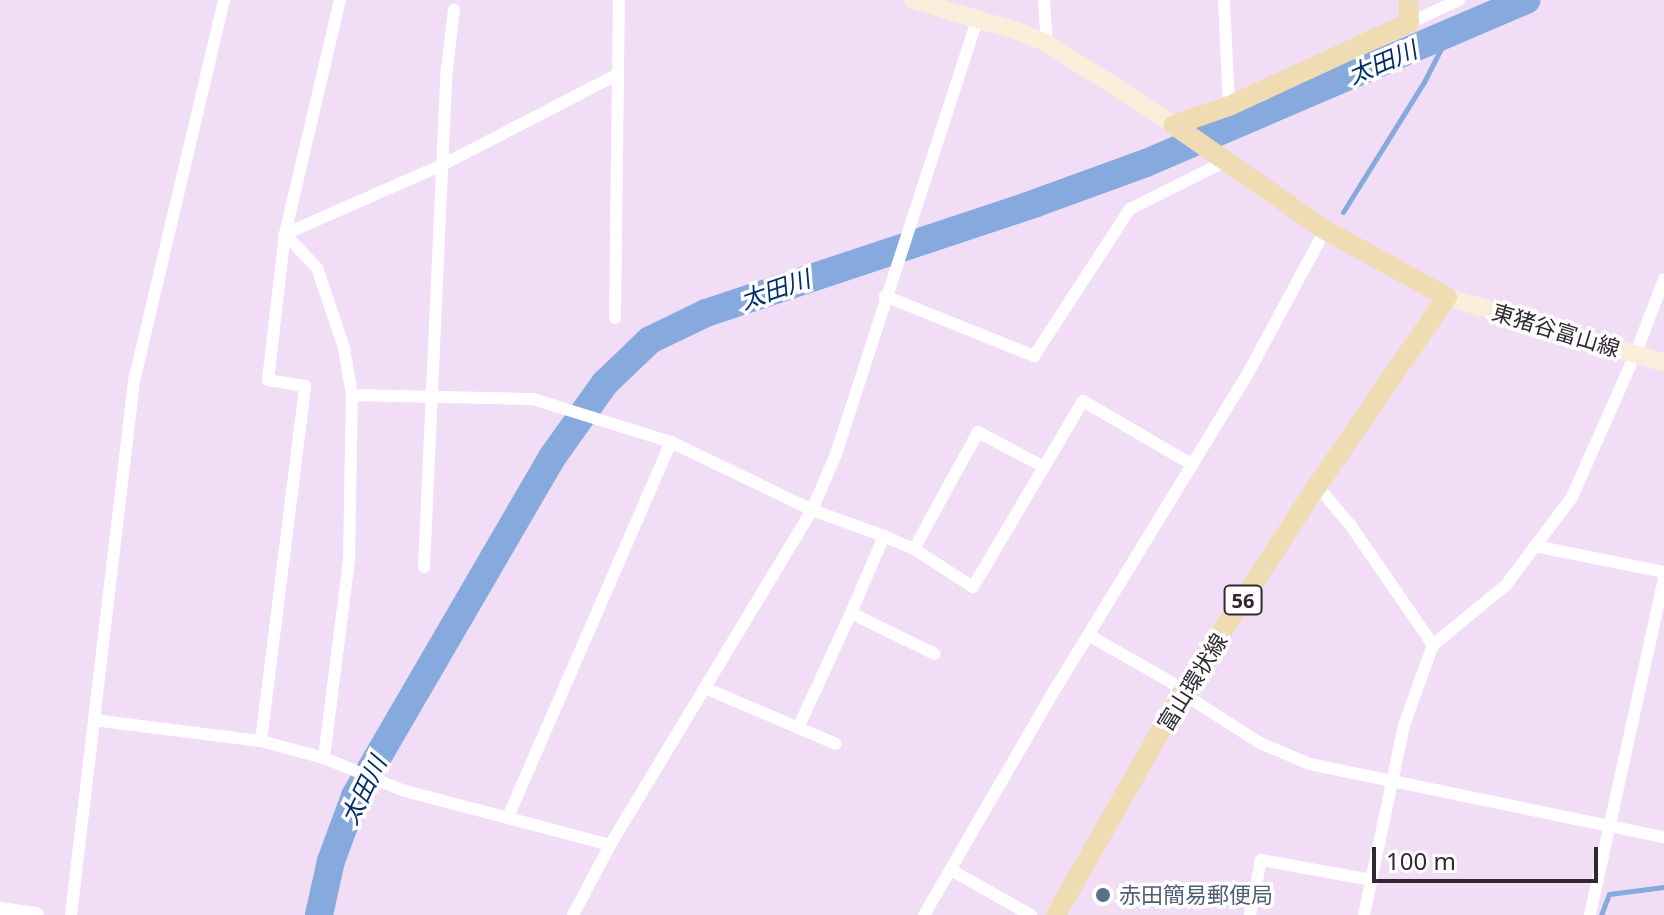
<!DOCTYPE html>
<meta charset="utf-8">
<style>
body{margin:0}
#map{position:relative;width:1664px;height:915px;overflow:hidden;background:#f1ddf6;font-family:"Noto Sans","Noto Sans JP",sans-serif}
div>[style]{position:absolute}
.stream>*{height:5px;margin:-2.5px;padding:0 2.5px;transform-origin:2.5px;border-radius:2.5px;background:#86aadd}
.river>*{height:28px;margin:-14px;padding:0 14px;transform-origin:14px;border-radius:14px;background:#86aadd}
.minor>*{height:12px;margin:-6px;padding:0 6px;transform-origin:6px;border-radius:6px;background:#fff}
.tertiary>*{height:16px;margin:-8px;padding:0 8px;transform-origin:8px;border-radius:8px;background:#fff}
.secondary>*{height:18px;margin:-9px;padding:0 9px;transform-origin:9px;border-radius:9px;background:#f8eed9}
.primary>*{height:20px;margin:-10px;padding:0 10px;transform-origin:10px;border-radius:10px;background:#f0dcb3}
.dots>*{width:22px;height:22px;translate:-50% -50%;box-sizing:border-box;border:4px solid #fff;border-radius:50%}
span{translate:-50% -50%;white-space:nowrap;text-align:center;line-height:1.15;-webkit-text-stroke:7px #fff;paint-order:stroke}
.shield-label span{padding:2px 6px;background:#fff;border:2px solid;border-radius:6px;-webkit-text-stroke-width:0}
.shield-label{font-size:20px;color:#2f2831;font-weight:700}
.street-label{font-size:22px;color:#2f2831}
.service-label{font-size:22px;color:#4e5e75}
.left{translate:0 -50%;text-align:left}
.water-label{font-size:24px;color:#002e6a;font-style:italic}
.scale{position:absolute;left:1372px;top:847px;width:226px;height:36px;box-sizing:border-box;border:4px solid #2f2831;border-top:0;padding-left:10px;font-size:24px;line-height:28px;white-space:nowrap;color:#2f2831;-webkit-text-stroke:6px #fff;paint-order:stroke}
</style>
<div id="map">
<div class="stream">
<div style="left:1343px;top:212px;width:153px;rotate:-58.1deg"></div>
<div style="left:1424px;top:82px;width:57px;rotate:-63deg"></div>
<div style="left:1601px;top:915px;width:22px;rotate:-69deg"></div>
<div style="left:1609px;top:894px;width:55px;rotate:-7.3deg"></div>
</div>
<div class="river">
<div style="left:319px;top:915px;width:55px;rotate:-77.5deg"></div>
<div style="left:331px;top:861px;width:69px;rotate:-69.7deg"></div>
<div style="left:355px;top:796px;width:393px;rotate:-59.8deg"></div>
<div style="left:553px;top:456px;width:90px;rotate:-54.5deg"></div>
<div style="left:605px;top:383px;width:62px;rotate:-43.7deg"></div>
<div style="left:650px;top:340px;width:62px;rotate:-25.7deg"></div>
<div style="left:706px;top:313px;width:348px;rotate:-18.4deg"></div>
<div style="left:1036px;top:203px;width:117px;rotate:-20deg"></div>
<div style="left:1146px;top:163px;width:414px;rotate:-23.2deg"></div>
</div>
<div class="minor">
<div style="left:1044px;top:0;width:43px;rotate:86deg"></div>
<div style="left:1224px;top:0;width:106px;rotate:87.3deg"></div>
<div style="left:1409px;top:23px;width:55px;rotate:-24.7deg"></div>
<div style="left:885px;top:296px;width:161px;rotate:21.9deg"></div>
<div style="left:1034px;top:356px;width:176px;rotate:-56.9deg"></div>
<div style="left:1130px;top:209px;width:107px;rotate:-26.6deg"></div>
<div style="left:615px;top:318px;width:318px;rotate:-89.3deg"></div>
<div style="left:352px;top:395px;width:48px;rotate:-99.7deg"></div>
<div style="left:344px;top:348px;width:84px;rotate:-108.6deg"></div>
<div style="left:317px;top:268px;width:47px;rotate:-133.3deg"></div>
<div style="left:285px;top:234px;width:171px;rotate:-23.7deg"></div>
<div style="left:442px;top:165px;width:198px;rotate:-27.3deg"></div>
<div style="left:1044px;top:467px;width:75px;rotate:-152.1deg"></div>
<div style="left:978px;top:432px;width:133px;rotate:118.7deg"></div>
<div style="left:914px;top:549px;width:70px;rotate:32.8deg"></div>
<div style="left:973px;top:587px;width:216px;rotate:-59.4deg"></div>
<div style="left:1083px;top:401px;width:127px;rotate:30.2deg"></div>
<div style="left:1317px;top:486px;width:52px;rotate:49.6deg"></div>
<div style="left:1351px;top:526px;width:145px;rotate:55.4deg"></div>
<div style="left:1535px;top:546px;width:132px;rotate:11.4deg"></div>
<div style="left:914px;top:549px;width:33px;rotate:-157deg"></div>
<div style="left:884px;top:536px;width:84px;rotate:113.2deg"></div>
<div style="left:851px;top:613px;width:93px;rotate:26deg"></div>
<div style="left:424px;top:567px;width:499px;rotate:-87.4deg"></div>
<div style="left:447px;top:69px;width:60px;rotate:-83.3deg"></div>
<div style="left:1090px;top:636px;width:93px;rotate:29.6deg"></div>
<div style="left:1171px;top:682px;width:16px;rotate:45deg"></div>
<div style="left:1182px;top:693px;width:93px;rotate:32.7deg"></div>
<div style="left:1260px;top:743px;width:54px;rotate:22.8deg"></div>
<div style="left:1310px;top:764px;width:361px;rotate:11.7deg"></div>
<div style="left:705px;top:688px;width:142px;rotate:23.1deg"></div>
<div style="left:94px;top:720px;width:168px;rotate:7.2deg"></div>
<div style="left:261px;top:741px;width:65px;rotate:15.1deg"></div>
<div style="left:798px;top:728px;width:127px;rotate:-65.3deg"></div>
<div style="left:261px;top:741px;width:358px;rotate:-82.9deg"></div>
<div style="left:305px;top:386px;width:37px;rotate:-171deg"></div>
<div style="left:268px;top:380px;width:147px;rotate:-83.4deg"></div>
<div style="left:285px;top:234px;width:240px;rotate:-76.8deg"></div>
<div style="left:508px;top:817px;width:409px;rotate:-66.5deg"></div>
<div style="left:610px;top:845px;width:215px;rotate:-165.2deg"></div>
<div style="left:402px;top:790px;width:84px;rotate:-157.7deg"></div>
<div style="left:324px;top:758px;width:199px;rotate:-82.8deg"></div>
<div style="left:349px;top:561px;width:166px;rotate:-89deg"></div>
<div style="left:352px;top:395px;width:181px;rotate:1.3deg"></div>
<div style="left:533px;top:399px;width:145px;rotate:17.3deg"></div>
<div style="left:671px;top:442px;width:157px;rotate:25.7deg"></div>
<div style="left:812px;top:510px;width:77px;rotate:19.9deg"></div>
<div style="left:951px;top:870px;width:92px;rotate:29.4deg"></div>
<div style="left:71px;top:915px;width:538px;rotate:-83.27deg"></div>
<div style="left:134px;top:381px;width:391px;rotate:-76.7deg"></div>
<div style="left:573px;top:915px;width:79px;rotate:-62.1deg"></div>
<div style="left:610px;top:845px;width:391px;rotate:-58.9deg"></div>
<div style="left:812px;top:510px;width:61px;rotate:-66.8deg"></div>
<div style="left:836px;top:454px;width:457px;rotate:-72deg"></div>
<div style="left:924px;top:915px;width:259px;rotate:-59.9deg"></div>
<div style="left:1054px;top:691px;width:370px;rotate:-58.6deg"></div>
<div style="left:1247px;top:375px;width:165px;rotate:-61.7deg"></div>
<div style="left:1250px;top:915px;width:56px;rotate:-78.7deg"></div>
<div style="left:1261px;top:860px;width:112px;rotate:10.3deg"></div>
<div style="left:1364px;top:915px;width:194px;rotate:-78.1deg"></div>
<div style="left:1404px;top:725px;width:85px;rotate:-70.1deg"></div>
<div style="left:1433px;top:645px;width:94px;rotate:-39.4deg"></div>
<div style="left:1506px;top:585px;width:110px;rotate:-53.1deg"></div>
<div style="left:1572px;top:497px;width:155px;rotate:-66.1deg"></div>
<div style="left:1635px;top:355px;width:81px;rotate:-69.1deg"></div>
<div style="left:1590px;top:915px;width:345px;rotate:-77.6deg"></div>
</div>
<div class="tertiary">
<div style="left:0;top:910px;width:36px;rotate:8deg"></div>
</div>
<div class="secondary">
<div style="left:913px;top:0;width:109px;rotate:16.6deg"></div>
<div style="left:1017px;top:31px;width:32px;rotate:22deg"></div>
<div style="left:1047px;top:43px;width:151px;rotate:32.8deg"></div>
<div style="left:1447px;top:297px;width:227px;rotate:16.9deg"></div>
</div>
<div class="primary">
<div style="left:1174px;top:125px;width:58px;rotate:-19.1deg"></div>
<div style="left:1229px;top:106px;width:198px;rotate:-24.8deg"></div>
<div style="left:1409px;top:23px;width:23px;rotate:-92deg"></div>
<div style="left:1056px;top:915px;width:255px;rotate:-60.4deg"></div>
<div style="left:1182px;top:693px;width:247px;rotate:-56.9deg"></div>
<div style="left:1317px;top:486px;width:229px;rotate:-55.5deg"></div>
<div style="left:1447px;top:297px;width:139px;rotate:-151.2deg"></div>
<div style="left:1325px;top:230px;width:184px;rotate:-145.2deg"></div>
</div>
<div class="dots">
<div style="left:1103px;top:895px;background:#5c6f8a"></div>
</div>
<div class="shield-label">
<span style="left:1243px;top:600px">56</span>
</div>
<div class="street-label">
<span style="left:1556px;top:330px;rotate:17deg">東猪谷富山線</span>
<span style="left:1192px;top:682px;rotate:-58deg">富山環状線</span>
</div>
<div class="service-label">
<span class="left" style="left:1119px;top:895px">赤田簡易郵便局</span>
</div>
<div class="water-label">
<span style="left:1382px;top:62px;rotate:-23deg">太田川</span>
<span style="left:775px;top:289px;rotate:-19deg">太田川</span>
<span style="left:363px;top:790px;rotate:-64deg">太田川</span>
</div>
<div class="scale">100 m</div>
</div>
